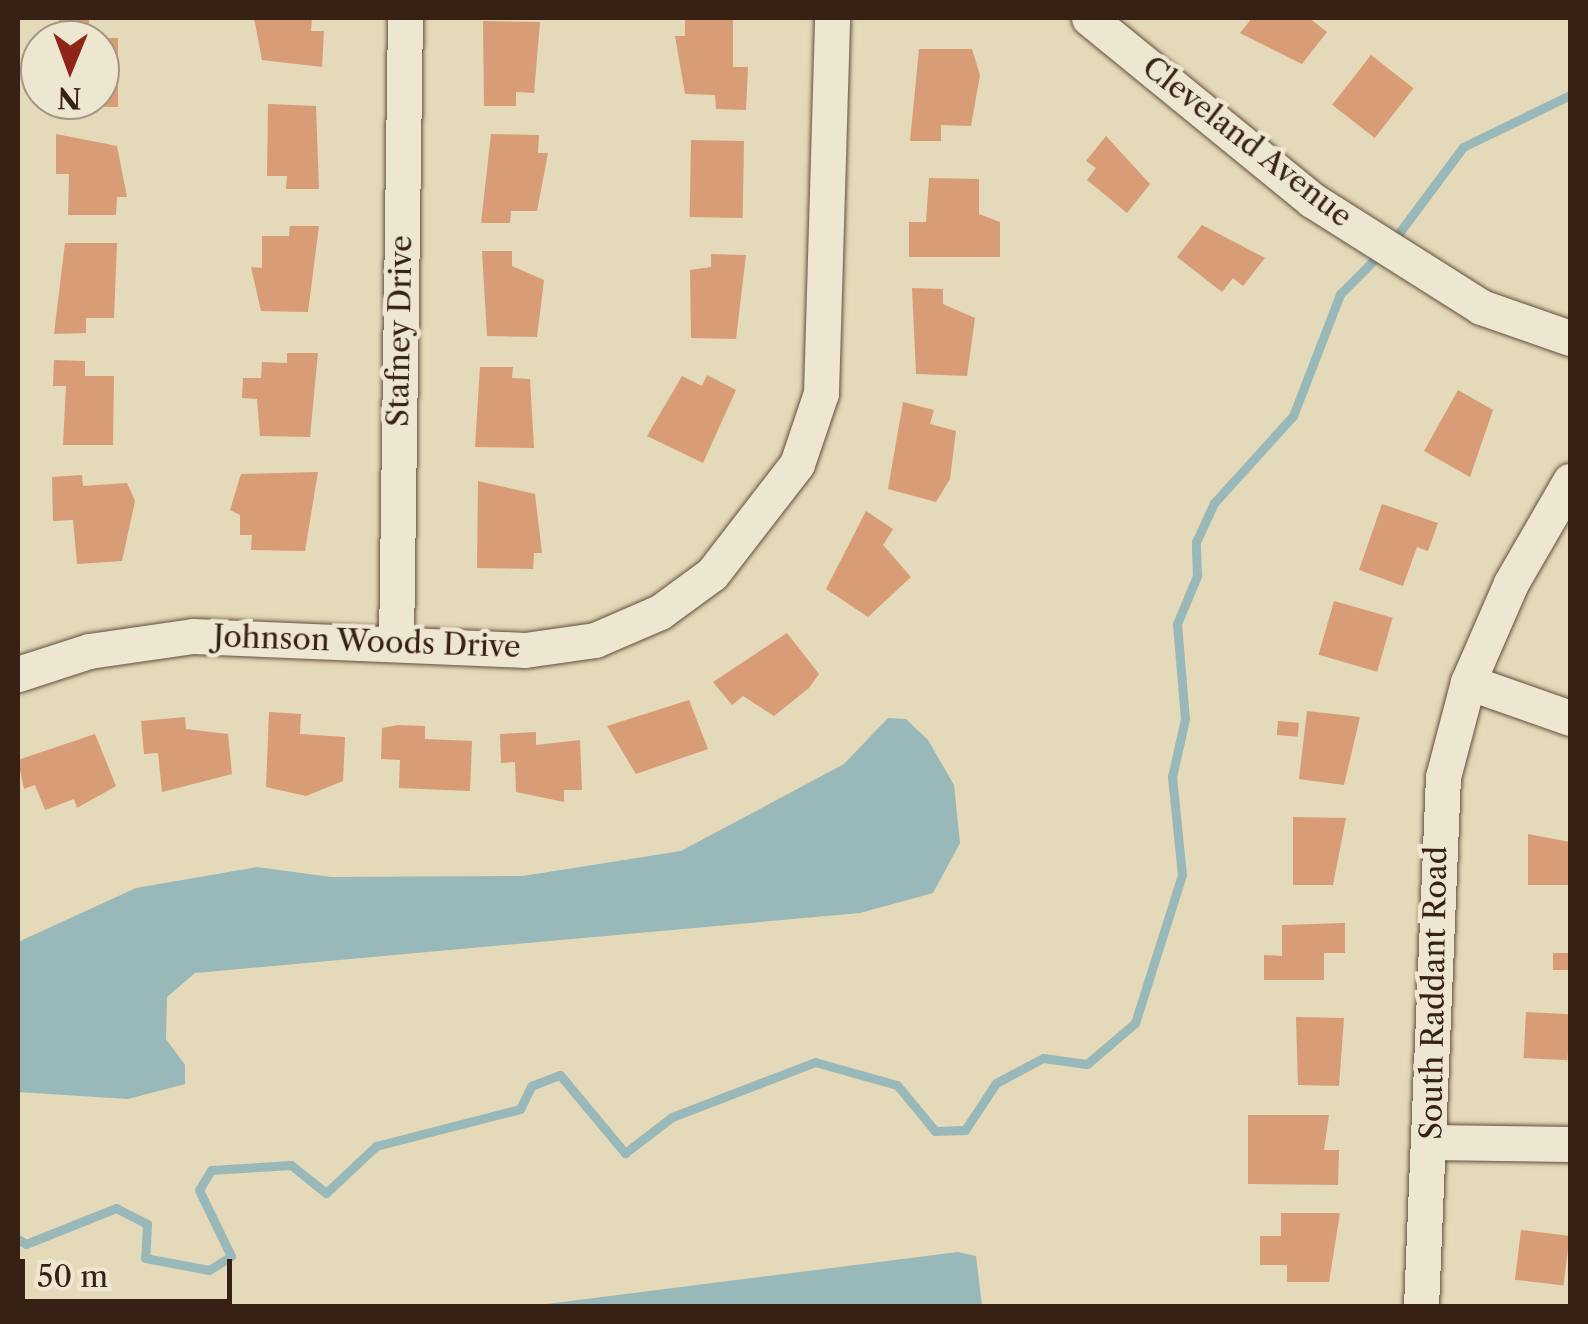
<!DOCTYPE html>
<style>
body{margin:0}
#map{position:relative;width:1588px;height:1324px;overflow:hidden;background:#e4d9b8;font-family:"Libre Caslon Text",serif}
div>[style]{position:absolute}
.water>*{inset:0;background:#99b8b9}
.stream>*{height:9px;margin:-4.5px;padding:0 4.5px;transform-origin:4.5px;border-radius:4.5px;background:#99b8b9}
.building>*{inset:0;background:#d89c76;transform-origin:0 0}
.roads{filter:drop-shadow(0 0 2px #624f3d) drop-shadow(0 0 2px #624f3d)}
.street>*{height:35px;margin:-17.5px;padding:0 17.5px;transform-origin:17.5px;border-radius:17.5px;background:#ede6d1}
span{translate:-50% -50%;white-space:nowrap;text-align:center;line-height:1.15;-webkit-text-stroke:9px #ede6d1;paint-order:stroke}
.street-label{font-size:30px;color:#362114}
.frame{position:absolute;inset:0;border:20px solid #362114;pointer-events:none}
.north{position:absolute;left:20px;top:20px;width:100px;height:100px;box-sizing:border-box;background:#ede6d1;border:2px solid #a49785;border-radius:50%;rotate:181deg;font-size:28px;font-weight:700;line-height:40px;text-align:center;color:#362114}
.north::after{content:'';display:block;margin:auto;width:35px;height:45px;background:#8f2418;clip-path:polygon(50% 0,100% 100%,50% 72%,0 100%)}
.scale{position:absolute;left:20px;top:1259px;width:212px;height:45px;box-sizing:border-box;border:5px solid #362114;border-top:0;padding-left:12px;font-size:30px;line-height:35px;white-space:nowrap;color:#362114;-webkit-text-stroke:8px #ede6d1;paint-order:stroke}
</style>
<div id="map">
<div class="water">
<div style="clip-path:polygon(888px 718px,906px 719px,928px 740px,954px 785px,960px 843px,933px 893px,860px 913px,195px 973px,167px 997px,166px 1039px,185px 1065px,185px 1084px,128px 1099px,18px 1092px,18px 942px,136px 888px,257px 867px,331px 877px,523px 876px,681px 851px,844px 764px)"></div>
<div style="clip-path:polygon(958px 1252px,976px 1256px,982px 1306px,531px 1306px)"></div>
</div>
<div class="stream">
<div style="left:1393px;top:241px;width:117px;rotate:-53.3deg"></div>
<div style="left:1463px;top:147px;width:119px;rotate:-25.9deg"></div>
<div style="left:18px;top:1239px;width:9px;rotate:32deg"></div>
<div style="left:26px;top:1244px;width:97px;rotate:-21.8deg"></div>
<div style="left:116px;top:1208px;width:35px;rotate:27deg"></div>
<div style="left:147px;top:1224px;width:34px;rotate:93deg"></div>
<div style="left:145px;top:1258px;width:65px;rotate:10.6deg"></div>
<div style="left:209px;top:1270px;width:26px;rotate:-32deg"></div>
<div style="left:231px;top:1256px;width:73px;rotate:-115.9deg"></div>
<div style="left:199px;top:1190px;width:23px;rotate:-59deg"></div>
<div style="left:211px;top:1170px;width:80px;rotate:-3.6deg"></div>
<div style="left:291px;top:1165px;width:45px;rotate:38.7deg"></div>
<div style="left:326px;top:1193px;width:69px;rotate:-43.2deg"></div>
<div style="left:376px;top:1146px;width:149px;rotate:-14.4deg"></div>
<div style="left:520px;top:1109px;width:25px;rotate:-64deg"></div>
<div style="left:531px;top:1086px;width:31px;rotate:-21deg"></div>
<div style="left:560px;top:1075px;width:102px;rotate:50.2deg"></div>
<div style="left:625px;top:1153px;width:59px;rotate:-37.5deg"></div>
<div style="left:672px;top:1117px;width:153px;rotate:-21deg"></div>
<div style="left:815px;top:1062px;width:85px;rotate:15.7deg"></div>
<div style="left:897px;top:1085px;width:60px;rotate:50.4deg"></div>
<div style="left:935px;top:1131px;width:30px;rotate:-2deg"></div>
<div style="left:965px;top:1130px;width:56px;rotate:-56.6deg"></div>
<div style="left:996px;top:1083px;width:53px;rotate:-28deg"></div>
<div style="left:1043px;top:1058px;width:44px;rotate:7.8deg"></div>
<div style="left:1087px;top:1064px;width:63px;rotate:-40.5deg"></div>
<div style="left:1135px;top:1023px;width:155px;rotate:-72.4deg"></div>
<div style="left:1182px;top:875px;width:99px;rotate:-95.8deg"></div>
<div style="left:1172px;top:777px;width:59px;rotate:-77.4deg"></div>
<div style="left:1185px;top:719px;width:95px;rotate:-94.8deg"></div>
<div style="left:1177px;top:624px;width:52px;rotate:-67.4deg"></div>
<div style="left:1197px;top:576px;width:34px;rotate:-92deg"></div>
<div style="left:1196px;top:542px;width:43px;rotate:-65.2deg"></div>
<div style="left:1214px;top:503px;width:118px;rotate:-47.8deg"></div>
<div style="left:1293px;top:416px;width:131px;rotate:-68.9deg"></div>
<div style="left:1340px;top:294px;width:59px;rotate:-45deg"></div>
</div>
<div class="building">
<div style="clip-path:polygon(254px 18px,312px 18px,311px 31px,324px 31px,322px 67px,262px 60px)"></div>
<div style="clip-path:polygon(685px 18px,733px 18px,733px 67px,748px 67px,746px 110px,716px 109px,715px 95px,685px 94px,675px 36px,685px 36px)"></div>
<div style="clip-path:polygon(1252px 18px,1309px 18px,1327px 32px,1302px 64px,1240px 33px)"></div>
<div style="left:59px;top:20px;width:30px;height:20px"></div>
<div style="clip-path:polygon(483px 21px,540px 22px,534px 93px,516px 92px,516px 106px,484px 106px)"></div>
<div style="clip-path:polygon(100px 38px,118px 38px,118px 107px,66px 106px,100px 100px)"></div>
<div style="clip-path:polygon(919px 49px,972px 49px,980px 75px,971px 126px,941px 125px,941px 141px,910px 141px)"></div>
<div style="left:1371px;top:55px;width:54px;height:63px;rotate:38deg"></div>
<div style="clip-path:polygon(268px 104px,316px 106px,319px 189px,286px 189px,287px 176px,267px 176px)"></div>
<div style="clip-path:polygon(56px 134px,117px 146px,127px 197px,117px 197px,116px 215px,68px 215px,69px 174px,56px 174px)"></div>
<div style="clip-path:polygon(491px 134px,539px 135px,538px 153px,548px 153px,537px 211px,511px 211px,510px 223px,481px 223px)"></div>
<div style="clip-path:polygon(1106px 136px,1150px 184px,1127px 213px,1087px 180px,1096px 168px,1086px 161px)"></div>
<div style="left:691px;top:140px;width:53px;height:77px;rotate:1deg"></div>
<div style="clip-path:polygon(929px 178px,979px 179px,979px 214px,1000px 222px,1000px 257px,909px 257px,909px 222px,926px 222px)"></div>
<div style="clip-path:polygon(1202px 225px,1265px 258px,1243px 286px,1233px 278px,1222px 292px,1177px 257px)"></div>
<div style="clip-path:polygon(290px 226px,319px 226px,308px 312px,261px 311px,251px 267px,262px 268px,262px 236px,289px 236px)"></div>
<div style="clip-path:polygon(65px 243px,117px 243px,114px 318px,86px 318px,86px 333px,54px 334px)"></div>
<div style="clip-path:polygon(482px 251px,512px 251px,512px 266px,544px 280px,537px 337px,487px 336px)"></div>
<div style="clip-path:polygon(711px 254px,746px 255px,736px 339px,691px 338px,690px 270px,711px 267px)"></div>
<div style="clip-path:polygon(912px 288px,943px 289px,943px 304px,975px 318px,967px 376px,916px 374px)"></div>
<div style="clip-path:polygon(287px 353px,318px 353px,310px 437px,260px 436px,257px 399px,242px 398px,243px 378px,261px 378px,262px 362px,287px 363px)"></div>
<div style="clip-path:polygon(54px 360px,85px 361px,85px 376px,114px 376px,113px 445px,63px 445px,66px 386px,53px 386px)"></div>
<div style="clip-path:polygon(480px 367px,513px 367px,512px 378px,530px 379px,534px 448px,475px 447px)"></div>
<div style="clip-path:polygon(707px 375px,736px 390px,703px 463px,647px 436px,682px 376px,702px 386px)"></div>
<div style="clip-path:polygon(1458px 390px,1493px 410px,1470px 477px,1424px 451px)"></div>
<div style="clip-path:polygon(903px 402px,934px 410px,930px 424px,956px 431px,950px 479px,936px 502px,888px 489px)"></div>
<div style="clip-path:polygon(318px 472px,305px 551px,251px 550px,252px 535px,240px 535px,240px 515px,230px 510px,241px 474px)"></div>
<div style="clip-path:polygon(82px 475px,83px 486px,127px 483px,135px 501px,122px 561px,77px 564px,73px 520px,53px 521px,52px 477px)"></div>
<div style="clip-path:polygon(478px 481px,535px 494px,542px 553px,534px 553px,533px 569px,477px 568px)"></div>
<div style="clip-path:polygon(1382px 504px,1438px 523px,1428px 551px,1417px 547px,1403px 586px,1359px 570px)"></div>
<div style="clip-path:polygon(866px 511px,893px 529px,883px 545px,911px 577px,868px 617px,826px 589px)"></div>
<div style="left:1334px;top:601px;width:61px;height:56px;rotate:16deg"></div>
<div style="clip-path:polygon(787px 633px,819px 674px,809px 688px,774px 716px,743px 696px,732px 705px,713px 682px)"></div>
<div style="clip-path:polygon(689px 700px,708px 749px,636px 774px,607px 726px)"></div>
<div style="clip-path:polygon(1307px 711px,1360px 717px,1344px 785px,1299px 779px)"></div>
<div style="clip-path:polygon(269px 712px,301px 714px,300px 734px,345px 737px,343px 781px,306px 796px,266px 787px)"></div>
<div style="clip-path:polygon(185px 717px,186px 729px,228px 734px,232px 774px,162px 792px,158px 753px,144px 754px,141px 721px)"></div>
<div style="left:1278px;top:721px;width:21px;height:14px;rotate:5deg"></div>
<div style="clip-path:polygon(398px 725px,425px 726px,425px 739px,472px 741px,470px 791px,399px 788px,400px 760px,381px 759px,382px 728px)"></div>
<div style="clip-path:polygon(536px 732px,536px 745px,580px 740px,582px 790px,564px 790px,564px 802px,516px 792px,515px 762px,501px 763px,500px 734px)"></div>
<div style="clip-path:polygon(95px 734px,116px 786px,77px 808px,74px 799px,45px 810px,35px 785px,24px 789px,18px 760px)"></div>
<div style="clip-path:polygon(1293px 817px,1346px 818px,1333px 885px,1293px 885px)"></div>
<div style="clip-path:polygon(1528px 834px,1570px 842px,1570px 885px,1528px 885px)"></div>
<div style="clip-path:polygon(1345px 923px,1345px 953px,1324px 953px,1324px 980px,1264px 980px,1264px 955px,1282px 956px,1282px 925px)"></div>
<div style="left:1553px;top:953px;width:17px;height:17px"></div>
<div style="left:1526px;top:1012px;width:44px;height:46px;rotate:3deg"></div>
<div style="clip-path:polygon(1296px 1017px,1344px 1018px,1339px 1086px,1298px 1085px)"></div>
<div style="clip-path:polygon(1248px 1115px,1329px 1115px,1324px 1150px,1339px 1150px,1338px 1185px,1248px 1184px)"></div>
<div style="clip-path:polygon(1281px 1213px,1340px 1213px,1329px 1282px,1287px 1282px,1287px 1265px,1260px 1265px,1260px 1236px,1281px 1236px)"></div>
<div style="left:1521px;top:1230px;width:49px;height:50px;rotate:7deg"></div>
</div>
<div class="roads">
<div class="street">
<div style="left:1089px;top:18px;width:288px;rotate:39.2deg"></div>
<div style="left:1312px;top:200px;width:200px;rotate:32.3deg"></div>
<div style="left:1481px;top:307px;width:94px;rotate:19.2deg"></div>
<div style="left:396px;top:644px;width:626px;rotate:-89.18deg"></div>
<div style="left:18px;top:674px;width:75px;rotate:-17.9deg"></div>
<div style="left:89px;top:651px;width:105px;rotate:-8.2deg"></div>
<div style="left:193px;top:636px;width:332px;rotate:2.4deg"></div>
<div style="left:525px;top:650px;width:71px;rotate:-8.1deg"></div>
<div style="left:595px;top:640px;width:71px;rotate:-23.3deg"></div>
<div style="left:660px;top:612px;width:64px;rotate:-36.2deg"></div>
<div style="left:712px;top:574px;width:139px;rotate:-52.3deg"></div>
<div style="left:797px;top:464px;width:75px;rotate:-71.3deg"></div>
<div style="left:821px;top:393px;width:375px;rotate:-88.3deg"></div>
<div style="left:1468px;top:682px;width:108px;rotate:19.4deg"></div>
<div style="left:1431px;top:1142px;width:139px;rotate:0.8deg"></div>
<div style="left:1421px;top:1306px;width:529px;rotate:-87.62deg"></div>
<div style="left:1443px;top:777px;width:98px;rotate:-75.3deg"></div>
<div style="left:1468px;top:682px;width:108px;rotate:-66.5deg"></div>
<div style="left:1511px;top:583px;width:118px;rotate:-60deg"></div>
</div>
</div>
<div class="street-label">
<span style="left:1247px;top:142px;rotate:38deg">Cleveland Avenue</span>
<span style="left:400px;top:331px;rotate:-89deg">Stafney Drive</span>
<span style="left:367px;top:642px;rotate:2deg">Johnson Woods Drive</span>
<span style="left:1434px;top:993px;rotate:-89deg">South Raddant Road</span>
</div>
<div class="frame"></div>
<div class="north">N</div>
<div class="scale">50 m</div>
</div>
